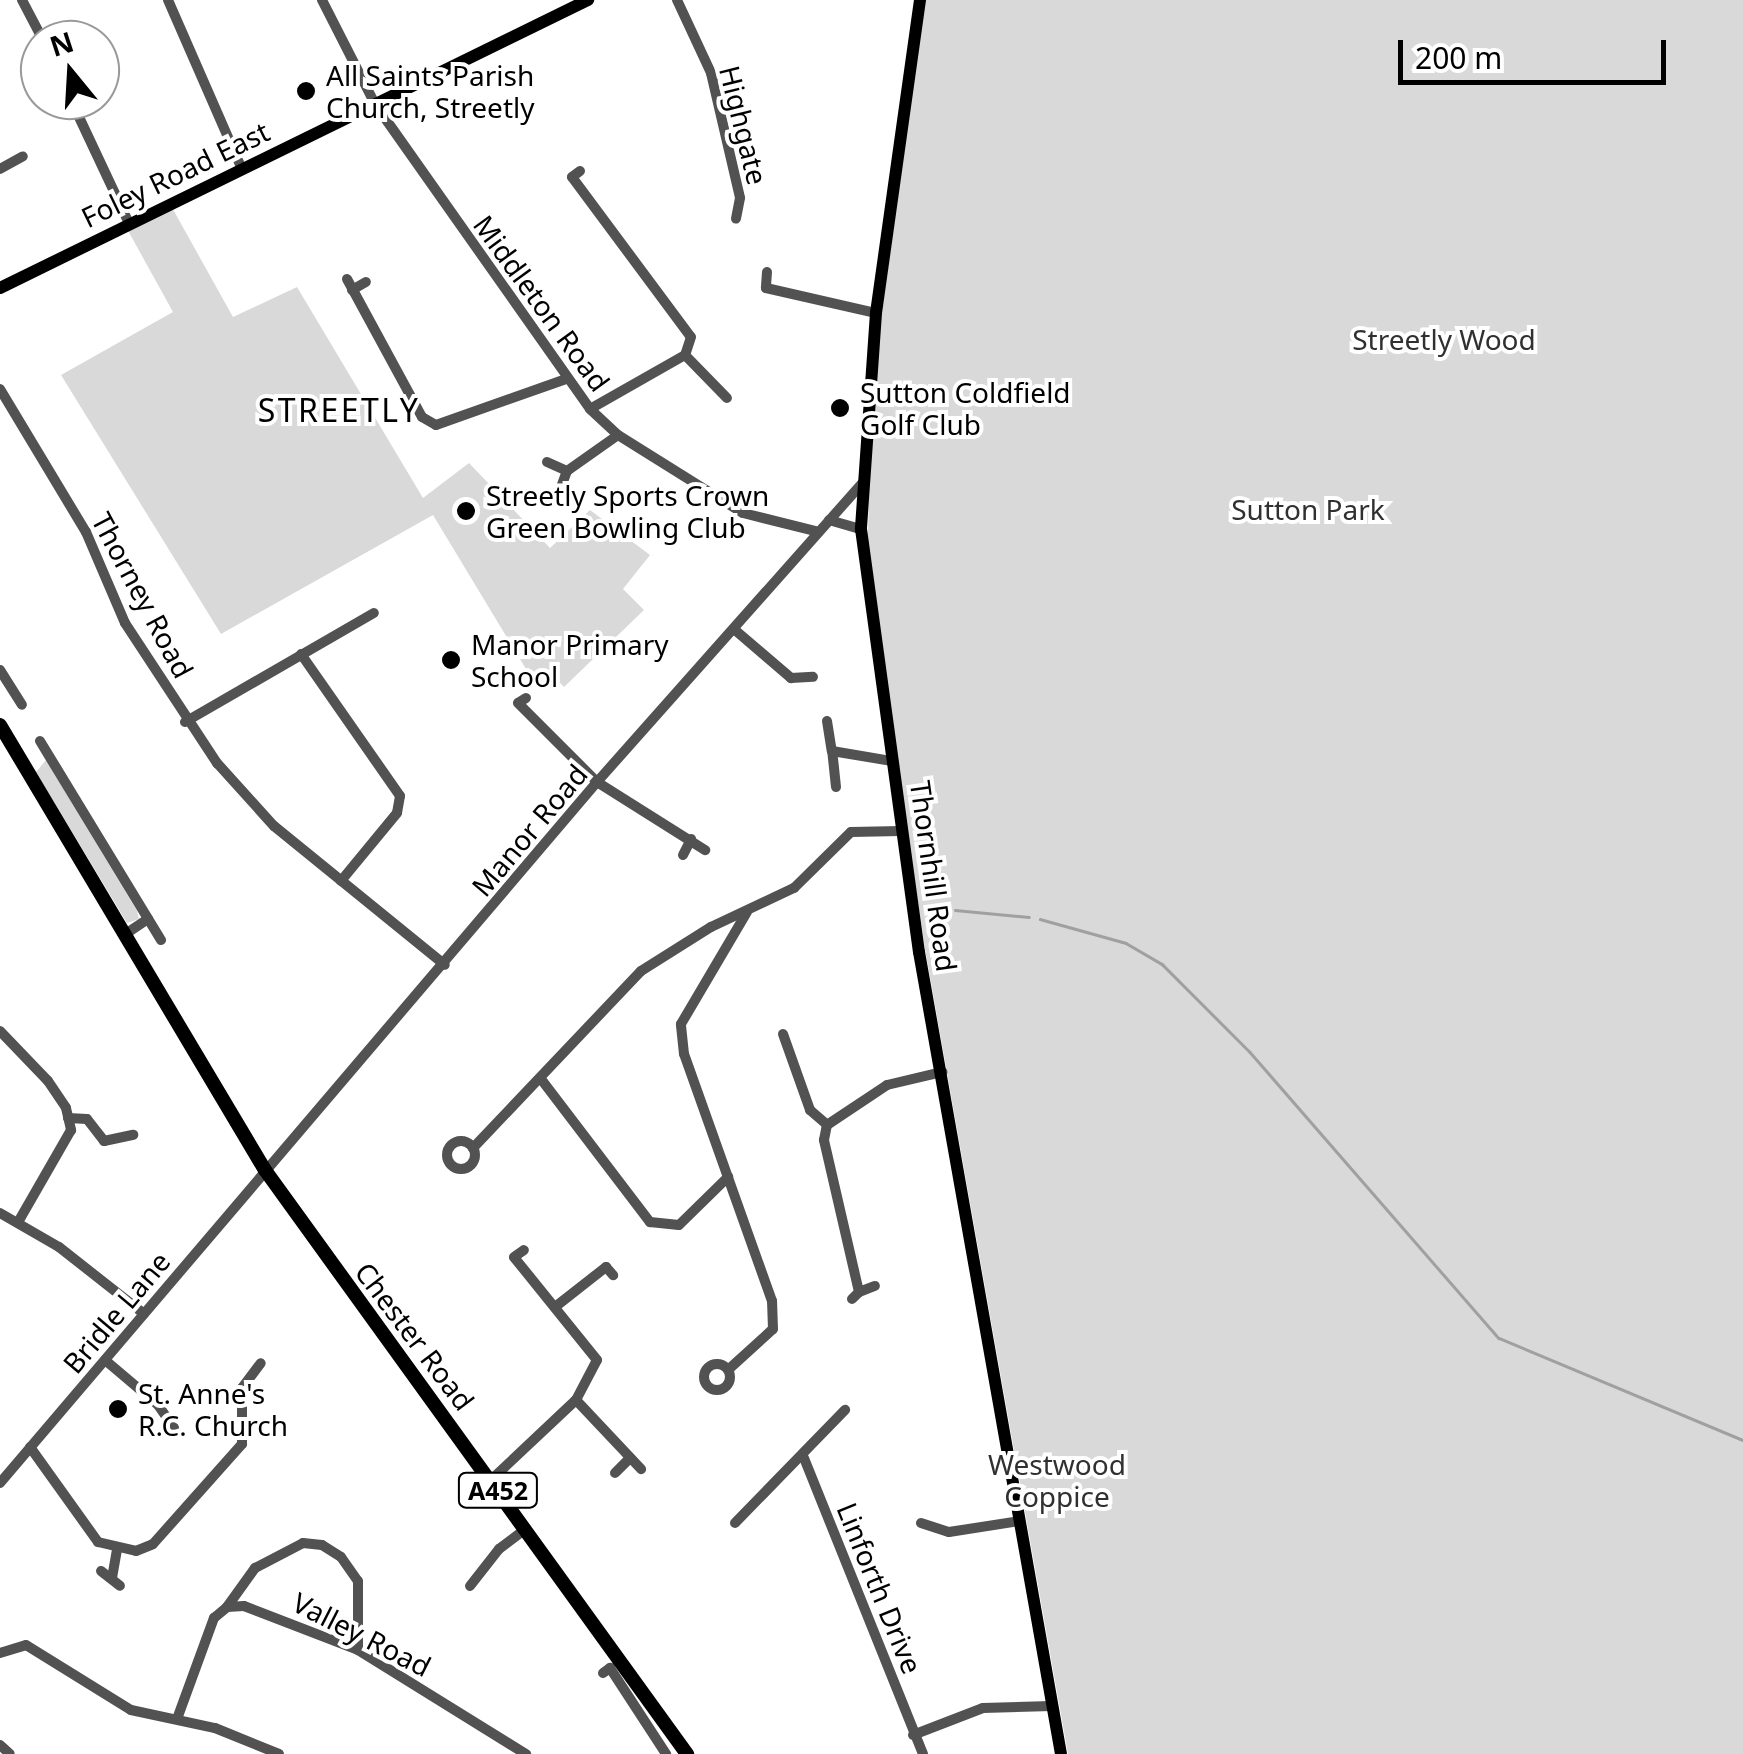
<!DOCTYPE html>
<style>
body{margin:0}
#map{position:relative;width:1743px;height:1754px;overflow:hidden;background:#fff;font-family:"Noto Sans",sans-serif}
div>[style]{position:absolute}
.green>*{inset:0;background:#d9d9d9}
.stream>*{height:2.5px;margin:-1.25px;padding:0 1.25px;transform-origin:1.25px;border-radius:1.25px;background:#a0a0a0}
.minor>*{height:10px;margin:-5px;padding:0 5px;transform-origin:5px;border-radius:5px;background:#525252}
.minor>.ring{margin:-5px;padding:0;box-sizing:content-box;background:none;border:10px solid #525252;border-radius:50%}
.major>*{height:12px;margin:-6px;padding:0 6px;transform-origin:6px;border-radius:6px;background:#000}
.highway>*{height:14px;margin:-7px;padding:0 7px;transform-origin:7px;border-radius:7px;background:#000}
.dots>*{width:28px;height:28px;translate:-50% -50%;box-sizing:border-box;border:5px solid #fff;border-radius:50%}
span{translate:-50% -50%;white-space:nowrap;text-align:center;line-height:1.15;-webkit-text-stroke:8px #fff;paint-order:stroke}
.shield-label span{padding:2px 8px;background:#fff;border:2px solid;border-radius:8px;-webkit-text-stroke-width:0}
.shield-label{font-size:25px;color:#000;font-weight:700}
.poi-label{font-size:28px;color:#000}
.left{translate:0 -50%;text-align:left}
.street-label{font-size:28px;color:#000}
.park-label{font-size:28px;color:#303030}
.quarter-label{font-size:32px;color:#000;letter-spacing:2.5px}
.north{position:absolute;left:20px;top:20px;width:100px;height:100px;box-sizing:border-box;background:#fff;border:2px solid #999;border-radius:50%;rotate:342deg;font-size:28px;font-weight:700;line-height:40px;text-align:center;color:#000}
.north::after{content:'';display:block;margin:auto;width:35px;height:45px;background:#000;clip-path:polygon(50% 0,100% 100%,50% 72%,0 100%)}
.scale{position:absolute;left:1398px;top:40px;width:268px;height:45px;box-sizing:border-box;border:5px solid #000;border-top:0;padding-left:12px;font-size:30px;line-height:35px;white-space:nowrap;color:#000;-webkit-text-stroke:8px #fff;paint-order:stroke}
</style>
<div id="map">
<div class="green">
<div style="clip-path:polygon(925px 0,1743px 0,1743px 1754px,1068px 1754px,925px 949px,867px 560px,873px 378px)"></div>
<div style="clip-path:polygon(170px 204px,233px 317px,297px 287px,423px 498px,469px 463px,550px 548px,590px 510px,650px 555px,623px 589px,644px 610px,564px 687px,547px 669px,532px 679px,433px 515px,221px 634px,61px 375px,173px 312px,126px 227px)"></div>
<div style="clip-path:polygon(46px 760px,137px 911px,139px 919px,127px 923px,36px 772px)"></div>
</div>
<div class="stream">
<div style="left:955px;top:910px;width:74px;rotate:5.4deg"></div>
<div style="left:928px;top:912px;width:10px;rotate:-6deg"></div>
<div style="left:1040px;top:919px;width:89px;rotate:15.6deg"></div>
<div style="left:1126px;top:943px;width:42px;rotate:30.3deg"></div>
<div style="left:1162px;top:964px;width:124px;rotate:45deg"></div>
<div style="left:1250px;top:1052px;width:379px;rotate:49deg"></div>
<div style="left:1499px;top:1338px;width:264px;rotate:22.7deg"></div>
</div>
<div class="minor">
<div style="left:22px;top:0;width:45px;rotate:62.3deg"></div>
<div style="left:168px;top:0;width:184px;rotate:66.4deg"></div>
<div style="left:322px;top:0;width:117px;rotate:63deg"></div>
<div style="left:375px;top:104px;width:373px;rotate:54.8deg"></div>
<div style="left:590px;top:409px;width:38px;rotate:43deg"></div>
<div style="left:618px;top:435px;width:147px;rotate:32deg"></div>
<div style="left:743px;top:513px;width:78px;rotate:14deg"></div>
<div style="left:677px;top:0;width:81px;rotate:65deg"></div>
<div style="left:711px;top:73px;width:128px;rotate:76.9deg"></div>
<div style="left:740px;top:198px;width:21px;rotate:101deg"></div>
<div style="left:71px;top:100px;width:136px;rotate:64.8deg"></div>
<div style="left:0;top:169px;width:26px;rotate:-29deg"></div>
<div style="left:580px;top:171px;width:10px;rotate:143deg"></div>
<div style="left:572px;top:177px;width:199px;rotate:53.4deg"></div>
<div style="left:691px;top:337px;width:19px;rotate:108deg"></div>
<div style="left:685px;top:355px;width:109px;rotate:150.4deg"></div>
<div style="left:767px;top:272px;width:16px;rotate:94deg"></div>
<div style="left:766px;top:288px;width:113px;rotate:12.8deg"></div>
<div style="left:347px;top:279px;width:157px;rotate:61.5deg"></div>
<div style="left:422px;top:417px;width:16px;rotate:30deg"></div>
<div style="left:436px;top:425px;width:138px;rotate:-19.5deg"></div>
<div style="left:352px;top:290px;width:16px;rotate:-30deg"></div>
<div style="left:685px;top:355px;width:60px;rotate:45.7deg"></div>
<div style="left:0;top:389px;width:167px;rotate:59deg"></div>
<div style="left:86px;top:532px;width:99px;rotate:66.8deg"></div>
<div style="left:125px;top:623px;width:168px;rotate:56.7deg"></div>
<div style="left:217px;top:763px;width:85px;rotate:47.9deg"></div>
<div style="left:274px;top:826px;width:220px;rotate:39.1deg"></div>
<div style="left:547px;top:462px;width:22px;rotate:24deg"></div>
<div style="left:567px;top:471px;width:62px;rotate:-35.2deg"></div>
<div style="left:560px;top:490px;width:20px;rotate:-70deg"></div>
<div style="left:829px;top:520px;width:33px;rotate:16deg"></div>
<div style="left:735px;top:630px;width:74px;rotate:40.6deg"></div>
<div style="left:791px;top:678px;width:22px;rotate:-3deg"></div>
<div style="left:301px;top:654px;width:173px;rotate:55.1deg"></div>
<div style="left:400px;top:796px;width:17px;rotate:100deg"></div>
<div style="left:397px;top:813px;width:88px;rotate:129.5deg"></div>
<div style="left:0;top:670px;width:41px;rotate:57.8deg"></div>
<div style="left:526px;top:698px;width:9px;rotate:148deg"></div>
<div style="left:518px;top:703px;width:112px;rotate:45deg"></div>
<div style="left:597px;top:782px;width:128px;rotate:32.2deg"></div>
<div style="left:827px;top:721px;width:30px;rotate:81deg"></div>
<div style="left:185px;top:722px;width:218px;rotate:-30deg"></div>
<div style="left:40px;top:741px;width:233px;rotate:58.7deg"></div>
<div style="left:836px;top:787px;width:36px;rotate:-96deg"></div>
<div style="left:832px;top:751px;width:61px;rotate:9.5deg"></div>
<div style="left:683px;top:855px;width:18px;rotate:-63deg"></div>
<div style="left:124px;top:935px;width:29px;rotate:-34deg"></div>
<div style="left:0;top:1031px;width:69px;rotate:46.2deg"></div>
<div style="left:48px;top:1081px;width:32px;rotate:56deg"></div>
<div style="left:66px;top:1108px;width:23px;rotate:77deg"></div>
<div style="left:71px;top:1130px;width:106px;rotate:119.9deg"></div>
<div style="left:783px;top:1034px;width:81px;rotate:70.4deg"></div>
<div style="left:810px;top:1110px;width:23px;rotate:41deg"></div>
<div style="left:541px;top:1079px;width:180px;rotate:52.7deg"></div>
<div style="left:650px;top:1222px;width:29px;rotate:6deg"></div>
<div style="left:679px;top:1225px;width:69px;rotate:-44.4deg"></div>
<div style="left:68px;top:1118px;width:19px;rotate:3deg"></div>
<div style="left:87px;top:1119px;width:28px;rotate:52deg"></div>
<div style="left:104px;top:1141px;width:30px;rotate:-12deg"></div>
<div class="ring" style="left:447px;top:1141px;width:18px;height:18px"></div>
<div style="left:473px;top:1148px;width:244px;rotate:-46.5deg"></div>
<div style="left:641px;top:971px;width:83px;rotate:-32.2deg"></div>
<div style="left:711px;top:927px;width:92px;rotate:-25.2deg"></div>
<div style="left:794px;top:888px;width:80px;rotate:-44.5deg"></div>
<div style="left:851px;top:832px;width:50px;rotate:-1.1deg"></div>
<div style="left:0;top:1213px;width:68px;rotate:30deg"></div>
<div style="left:59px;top:1247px;width:108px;rotate:38.2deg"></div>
<div style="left:859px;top:1292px;width:17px;rotate:-21deg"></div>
<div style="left:852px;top:1299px;width:10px;rotate:-45deg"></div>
<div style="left:859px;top:1292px;width:156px;rotate:-103deg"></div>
<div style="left:824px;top:1140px;width:15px;rotate:-79deg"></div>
<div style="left:827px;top:1125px;width:72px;rotate:-33.7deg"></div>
<div style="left:887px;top:1085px;width:57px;rotate:-13.3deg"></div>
<div style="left:555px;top:1307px;width:65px;rotate:-38.1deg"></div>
<div style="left:606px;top:1267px;width:11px;rotate:49deg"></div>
<div style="left:105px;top:1360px;width:70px;rotate:40.3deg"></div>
<div style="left:158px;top:1405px;width:28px;rotate:55deg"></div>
<div class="ring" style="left:704px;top:1364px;width:16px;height:16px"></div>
<div style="left:729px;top:1369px;width:59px;rotate:-42.3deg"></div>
<div style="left:773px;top:1329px;width:28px;rotate:-92deg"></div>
<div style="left:772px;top:1301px;width:262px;rotate:-109.6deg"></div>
<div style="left:684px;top:1054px;width:30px;rotate:-96deg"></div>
<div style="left:681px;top:1024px;width:130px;rotate:-59.5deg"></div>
<div style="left:576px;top:1400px;width:95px;rotate:46.7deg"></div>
<div style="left:30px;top:1447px;width:117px;rotate:54.4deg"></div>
<div style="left:98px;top:1542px;width:39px;rotate:13deg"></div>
<div style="left:136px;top:1551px;width:18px;rotate:-22deg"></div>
<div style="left:153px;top:1544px;width:134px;rotate:-48.3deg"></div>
<div style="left:242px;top:1444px;width:56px;rotate:-90deg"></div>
<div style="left:242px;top:1388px;width:31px;rotate:-53deg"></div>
<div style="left:804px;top:1458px;width:319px;rotate:68.1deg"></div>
<div style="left:615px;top:1473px;width:21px;rotate:-45deg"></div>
<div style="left:491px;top:1480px;width:117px;rotate:-43.3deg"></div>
<div style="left:576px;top:1400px;width:45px;rotate:-62.3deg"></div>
<div style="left:597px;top:1360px;width:132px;rotate:-128.9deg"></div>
<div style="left:514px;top:1257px;width:12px;rotate:-35deg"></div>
<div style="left:0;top:1483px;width:921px;rotate:-49.58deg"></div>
<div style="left:597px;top:782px;width:400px;rotate:-48.4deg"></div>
<div style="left:735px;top:1523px;width:158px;rotate:-45.8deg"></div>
<div style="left:921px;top:1523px;width:29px;rotate:18deg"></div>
<div style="left:949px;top:1532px;width:71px;rotate:-8.9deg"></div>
<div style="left:101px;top:1571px;width:24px;rotate:38deg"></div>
<div style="left:112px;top:1578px;width:27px;rotate:-80deg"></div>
<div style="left:470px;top:1586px;width:47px;rotate:-51.9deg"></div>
<div style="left:499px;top:1549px;width:34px;rotate:-37deg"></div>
<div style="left:227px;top:1607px;width:48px;rotate:-54.3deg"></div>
<div style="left:255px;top:1568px;width:54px;rotate:-27.5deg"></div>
<div style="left:303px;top:1543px;width:19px;rotate:6deg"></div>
<div style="left:322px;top:1545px;width:22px;rotate:32deg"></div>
<div style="left:341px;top:1557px;width:29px;rotate:55deg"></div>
<div style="left:358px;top:1581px;width:69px;rotate:90deg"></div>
<div style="left:0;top:1653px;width:27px;rotate:-17deg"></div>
<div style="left:26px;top:1645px;width:123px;rotate:31.8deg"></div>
<div style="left:131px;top:1710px;width:86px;rotate:12.1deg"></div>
<div style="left:215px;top:1728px;width:69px;rotate:22.1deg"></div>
<div style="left:603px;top:1673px;width:9px;rotate:-36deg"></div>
<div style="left:610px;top:1668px;width:103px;rotate:56.9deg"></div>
<div style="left:177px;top:1719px;width:108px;rotate:-69.9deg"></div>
<div style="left:214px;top:1618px;width:17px;rotate:-40deg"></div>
<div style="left:227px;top:1607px;width:17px;rotate:-3deg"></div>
<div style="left:244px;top:1606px;width:122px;rotate:21.1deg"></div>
<div style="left:358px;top:1650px;width:198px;rotate:31.8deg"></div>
<div style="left:913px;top:1735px;width:75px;rotate:-21.1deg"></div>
<div style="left:983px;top:1708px;width:69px;rotate:-1.7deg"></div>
<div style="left:0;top:1745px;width:13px;rotate:42deg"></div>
</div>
<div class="major">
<div style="left:920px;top:0;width:316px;rotate:98deg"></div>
<div style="left:876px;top:313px;width:217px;rotate:94deg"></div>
<div style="left:861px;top:529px;width:427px;rotate:82.2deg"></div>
<div style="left:919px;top:952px;width:814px;rotate:79.96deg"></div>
<div style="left:0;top:288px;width:655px;rotate:-26.1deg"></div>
</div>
<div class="highway">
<div style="left:0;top:725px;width:518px;rotate:59.23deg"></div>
<div style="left:265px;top:1170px;width:721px;rotate:54.15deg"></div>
</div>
<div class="dots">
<div style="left:306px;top:91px;background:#000"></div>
<div style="left:840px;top:408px;background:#000"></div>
<div style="left:466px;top:511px;background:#000"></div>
<div style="left:451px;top:660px;background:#000"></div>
<div style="left:118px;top:1409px;background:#000"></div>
</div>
<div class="shield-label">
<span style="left:498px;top:1490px">A452</span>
</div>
<div class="poi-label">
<span class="left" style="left:326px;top:91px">All Saints Parish<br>Church, Streetly</span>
<span class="left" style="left:860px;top:408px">Sutton Coldfield<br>Golf Club</span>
<span class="left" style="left:486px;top:511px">Streetly Sports Crown<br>Green Bowling Club</span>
<span class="left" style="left:471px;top:660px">Manor Primary<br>School</span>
<span class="left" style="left:138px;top:1409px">St. Anne's<br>R.C. Church</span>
</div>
<div class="street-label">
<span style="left:744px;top:125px;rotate:76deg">Highgate</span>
<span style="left:175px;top:174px;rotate:-26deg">Foley Road East</span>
<span style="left:542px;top:303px;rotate:54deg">Middleton Road</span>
<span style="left:143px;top:595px;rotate:62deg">Thorney Road</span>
<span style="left:529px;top:830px;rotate:-50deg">Manor Road</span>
<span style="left:934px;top:876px;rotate:82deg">Thornhill Road</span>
<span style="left:116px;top:1312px;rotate:-50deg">Bridle Lane</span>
<span style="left:415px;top:1336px;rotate:53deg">Chester Road</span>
<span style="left:880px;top:1588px;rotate:68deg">Linforth Drive</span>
<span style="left:362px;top:1634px;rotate:27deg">Valley Road</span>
</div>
<div class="park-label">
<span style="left:1444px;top:339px">Streetly Wood</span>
<span style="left:1308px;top:509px">Sutton Park</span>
<span style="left:1057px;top:1480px">Westwood<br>Coppice</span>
</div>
<div class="quarter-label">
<span style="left:339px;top:410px">STREETLY</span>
</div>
<div class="north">N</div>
<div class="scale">200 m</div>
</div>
